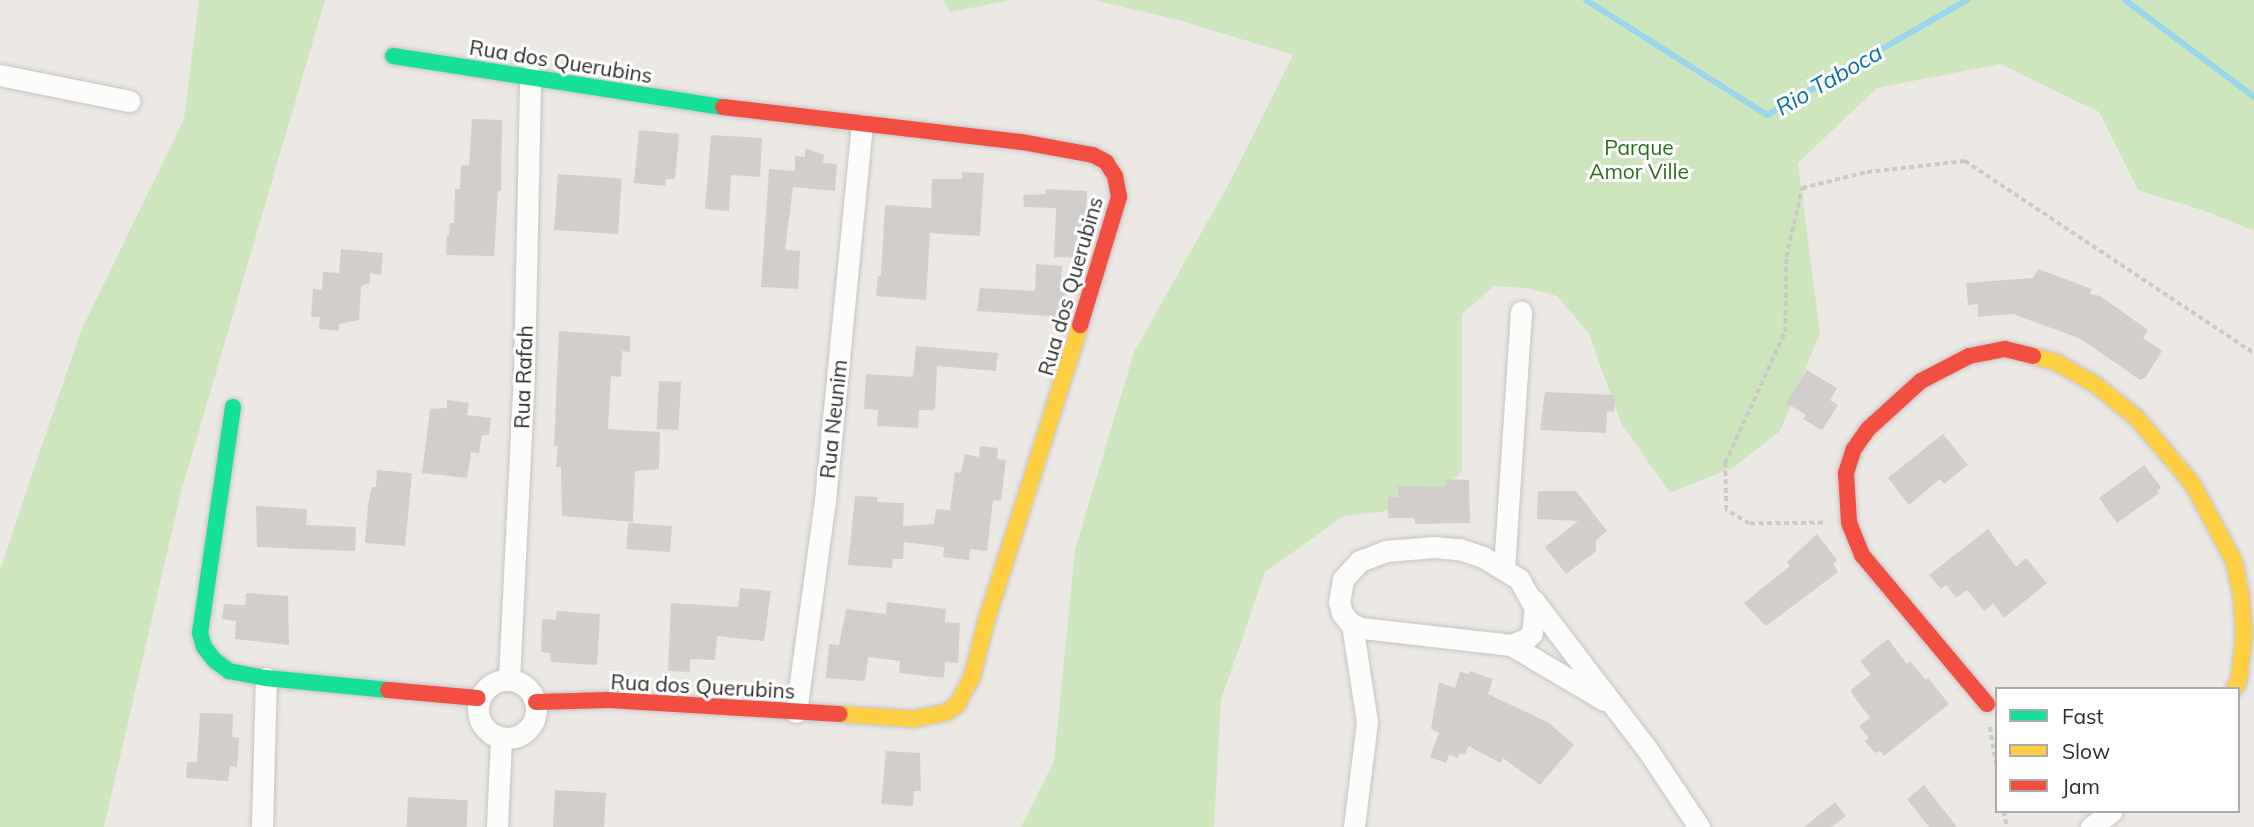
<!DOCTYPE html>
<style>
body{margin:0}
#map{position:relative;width:2254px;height:827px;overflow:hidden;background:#ece8e4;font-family:Mulish,sans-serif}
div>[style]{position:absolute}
.green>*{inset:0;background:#cee6be}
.stream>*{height:6px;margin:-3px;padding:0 3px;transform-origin:3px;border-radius:3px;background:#99d6ec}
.building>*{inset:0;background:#d1cecb;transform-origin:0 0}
.path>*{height:3.5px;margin-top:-1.75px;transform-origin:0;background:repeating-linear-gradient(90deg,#c9c9c8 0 5px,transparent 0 8.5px)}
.roads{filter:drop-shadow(0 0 2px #c5c4c5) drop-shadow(0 0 2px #c5c4c5)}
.street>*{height:21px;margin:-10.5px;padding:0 10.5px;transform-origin:10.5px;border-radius:10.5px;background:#fcfcfb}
.street>.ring{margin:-10.5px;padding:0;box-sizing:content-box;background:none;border:21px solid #fcfcfb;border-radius:50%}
.fast>*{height:16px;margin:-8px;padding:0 8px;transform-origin:8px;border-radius:8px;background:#16e098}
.slow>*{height:16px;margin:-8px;padding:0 8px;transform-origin:8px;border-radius:8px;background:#ffcf43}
.jam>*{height:16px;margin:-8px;padding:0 8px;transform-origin:8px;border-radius:8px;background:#f24e42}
span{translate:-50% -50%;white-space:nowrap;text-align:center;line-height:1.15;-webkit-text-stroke:6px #fff;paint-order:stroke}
.street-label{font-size:21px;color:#2e2e2e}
.park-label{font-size:21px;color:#2c6e1b}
.water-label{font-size:23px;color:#0d6fa3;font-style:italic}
.legend{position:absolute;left:1995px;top:687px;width:245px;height:126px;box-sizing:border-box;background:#fff;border:2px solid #ababab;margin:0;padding:9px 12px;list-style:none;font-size:21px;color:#2e2e2e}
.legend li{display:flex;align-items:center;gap:14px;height:35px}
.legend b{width:35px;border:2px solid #ababab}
</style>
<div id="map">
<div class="green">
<div style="clip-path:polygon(199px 0,325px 0,181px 492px,104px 827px,0 827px,0 570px,80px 333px,184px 119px)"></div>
<div style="clip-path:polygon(943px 0,1012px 0,950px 12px)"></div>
<div style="clip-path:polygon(1094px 0,2254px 0,2254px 231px,2205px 211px,2138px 190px,2099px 112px,2000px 64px,1877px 88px,1798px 163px,1820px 333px,1780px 431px,1734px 467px,1670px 493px,1621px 423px,1589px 334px,1557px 296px,1527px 288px,1494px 286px,1462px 314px,1462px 471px,1428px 506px,1344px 516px,1265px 572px,1221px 700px,1214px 827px,1021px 827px,1054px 761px,1075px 550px,1134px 352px,1231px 180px,1293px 55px,1182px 21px)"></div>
</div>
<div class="stream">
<div style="left:1586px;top:0;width:214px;rotate:32.4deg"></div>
<div style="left:1767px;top:115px;width:231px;rotate:-29.9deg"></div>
<div style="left:2125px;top:0;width:161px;rotate:36.9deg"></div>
</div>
<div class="building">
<div style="clip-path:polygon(472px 119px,502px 120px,501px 191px,498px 191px,494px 256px,446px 255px,447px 235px,449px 235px,450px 223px,454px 223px,455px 189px,460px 189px,461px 165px,469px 166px)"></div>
<div style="clip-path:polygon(639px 130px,679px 134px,675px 179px,666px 179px,665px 186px,634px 183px)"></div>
<div style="clip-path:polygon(711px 135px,762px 138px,760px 177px,731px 175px,729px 211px,705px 209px)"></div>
<div style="clip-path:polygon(805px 148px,824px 155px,823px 163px,837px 164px,835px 191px,793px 187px,785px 250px,800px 251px,798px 289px,761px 287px,769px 169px,795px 171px,795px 156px,805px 157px)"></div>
<div style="clip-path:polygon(962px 172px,984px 173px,980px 236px,930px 233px,926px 300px,876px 296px,878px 276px,881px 276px,885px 205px,931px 208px,932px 179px,962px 179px)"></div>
<div style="left:558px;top:174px;width:64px;height:56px;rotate:4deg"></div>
<div style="clip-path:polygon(1046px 189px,1087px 191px,1085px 227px,1090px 227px,1089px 240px,1083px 258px,1054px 257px,1056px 208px,1024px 207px,1023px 195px,1046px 194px)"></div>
<div style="clip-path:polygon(341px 249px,383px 253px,381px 275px,370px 273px,370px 283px,361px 286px,359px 320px,339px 324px,339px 331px,319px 329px,320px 317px,311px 317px,313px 289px,322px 290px,323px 272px,339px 273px)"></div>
<div style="clip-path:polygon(1036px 264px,1062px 266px,1060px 292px,1067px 292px,1065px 317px,977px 311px,980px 288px,1035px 291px)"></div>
<div style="clip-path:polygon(2038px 269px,2092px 289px,2090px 294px,2100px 296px,2148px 330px,2143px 338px,2162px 351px,2145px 378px,2140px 380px,2081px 339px,2013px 314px,1978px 317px,1978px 304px,1968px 305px,1966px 283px,2033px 278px)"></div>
<div style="clip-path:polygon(559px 331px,630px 336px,630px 352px,622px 351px,621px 377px,611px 376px,608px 429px,660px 432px,659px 469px,635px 471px,633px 522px,562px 516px,561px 467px,556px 467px,558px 446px,554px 446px)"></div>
<div style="clip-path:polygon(916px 346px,998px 353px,996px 371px,937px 366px,935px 410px,919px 410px,918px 428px,877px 426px,878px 410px,864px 409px,866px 374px,913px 377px)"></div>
<div style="clip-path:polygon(1807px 370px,1837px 388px,1830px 400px,1838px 405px,1822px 430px,1803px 419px,1806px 415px,1786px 403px)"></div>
<div style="left:659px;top:381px;width:22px;height:48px;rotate:3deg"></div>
<div style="clip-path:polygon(1545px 392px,1615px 395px,1614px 412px,1607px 411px,1606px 433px,1540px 430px)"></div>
<div style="clip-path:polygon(447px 400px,469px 403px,467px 415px,491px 418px,489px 435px,482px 435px,479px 453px,471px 452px,467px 478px,422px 473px,430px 409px,447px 408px)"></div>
<div style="clip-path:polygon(1943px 434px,1968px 465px,1944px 484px,1940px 479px,1909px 505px,1888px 478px)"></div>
<div style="clip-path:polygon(980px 446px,998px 448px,997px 459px,1006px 460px,1001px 501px,993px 500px,987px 551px,970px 549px,969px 560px,943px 557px,944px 547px,904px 542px,903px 559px,893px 559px,892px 568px,848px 565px,855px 496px,877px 497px,877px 502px,904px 503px,903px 526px,934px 524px,936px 509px,950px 510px,955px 472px,961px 473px,965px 454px,979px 457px)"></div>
<div style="clip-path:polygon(2144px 465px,2161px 487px,2157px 491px,2159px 493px,2117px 523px,2099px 498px)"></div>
<div style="clip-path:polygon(377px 470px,412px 473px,405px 546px,365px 543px,368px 505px,372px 487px,376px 487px)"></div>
<div style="clip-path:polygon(1445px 479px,1469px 480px,1470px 523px,1415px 524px,1415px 518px,1388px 518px,1388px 497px,1398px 497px,1398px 486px,1445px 487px)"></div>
<div style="clip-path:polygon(1538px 491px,1576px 491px,1607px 531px,1596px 540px,1596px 551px,1566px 574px,1545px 547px,1578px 521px,1537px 519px)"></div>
<div style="clip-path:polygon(256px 506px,307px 509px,306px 525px,356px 527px,355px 551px,257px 547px)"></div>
<div style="left:628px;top:523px;width:44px;height:26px;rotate:4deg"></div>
<div style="clip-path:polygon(1988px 529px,2016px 567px,2026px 558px,2047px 583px,2004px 618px,1993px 603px,1984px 611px,1967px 590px,1956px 598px,1946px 585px,1941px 589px,1929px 575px)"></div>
<div style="clip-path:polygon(1817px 534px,1837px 560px,1833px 564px,1838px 572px,1766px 626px,1744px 603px,1790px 566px,1787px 562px)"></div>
<div style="clip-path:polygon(740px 588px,771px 591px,764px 641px,717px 636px,715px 660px,690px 659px,690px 672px,668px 671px,671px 603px,738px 607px)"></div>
<div style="clip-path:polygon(246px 593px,288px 596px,289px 645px,235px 639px,236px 621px,222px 619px,224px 604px,245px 605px)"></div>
<div style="clip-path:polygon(887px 602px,946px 609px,945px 622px,960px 623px,958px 663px,945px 662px,944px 678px,899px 673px,900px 661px,868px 657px,865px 681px,826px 678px,829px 644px,839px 645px,846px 609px,886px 614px)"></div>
<div style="clip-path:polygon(557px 611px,600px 614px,597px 665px,551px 662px,550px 653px,541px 652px,542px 619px,556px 620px)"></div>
<div style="clip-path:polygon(1888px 639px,1907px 664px,1910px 661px,1926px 680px,1928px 678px,1949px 704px,1884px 756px,1880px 751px,1875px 753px,1865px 741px,1869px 738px,1859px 726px,1870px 718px,1850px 691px,1871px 674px,1860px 661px)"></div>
<div style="clip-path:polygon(1470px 671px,1493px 679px,1488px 694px,1549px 723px,1574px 745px,1540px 785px,1503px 758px,1501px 763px,1468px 746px,1465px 755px,1460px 753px,1458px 758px,1449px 755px,1446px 763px,1430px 757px,1439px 733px,1431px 729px,1439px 682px,1455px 688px,1460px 672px,1469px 674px)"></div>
<div style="clip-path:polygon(200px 713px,233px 714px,232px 737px,239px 738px,237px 767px,230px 766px,228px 781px,186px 778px,187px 762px,197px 762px)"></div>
<div style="clip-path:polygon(886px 751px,920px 753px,921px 791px,914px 791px,913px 806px,881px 804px)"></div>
<div style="clip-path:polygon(1924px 785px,1957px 827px,1929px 827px,1907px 799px)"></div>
<div style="left:555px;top:790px;width:51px;height:37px;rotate:3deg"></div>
<div style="left:408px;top:797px;width:60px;height:30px;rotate:3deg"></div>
<div style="clip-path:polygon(1835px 802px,1846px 816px,1831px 827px,1804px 827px)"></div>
</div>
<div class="path">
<div style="left:1823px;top:523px;width:74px;rotate:179.2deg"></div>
<div style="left:1749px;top:524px;width:27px;rotate:-149deg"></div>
<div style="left:1726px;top:510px;width:47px;rotate:-91.2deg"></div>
<div style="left:1725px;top:463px;width:144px;rotate:-65.4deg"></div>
<div style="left:1785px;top:332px;width:75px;rotate:-89.2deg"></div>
<div style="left:1786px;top:257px;width:71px;rotate:-76.9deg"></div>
<div style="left:1802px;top:188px;width:67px;rotate:-13.8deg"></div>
<div style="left:1867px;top:172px;width:99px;rotate:-6.4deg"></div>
<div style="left:1965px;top:161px;width:347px;rotate:33.6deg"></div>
<div style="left:1990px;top:727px;width:41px;rotate:80.1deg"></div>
<div style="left:2004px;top:811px;width:16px;rotate:79deg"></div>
</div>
<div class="roads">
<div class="street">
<div style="left:0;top:75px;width:132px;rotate:11.4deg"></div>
<div style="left:1434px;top:547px;width:25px;rotate:5deg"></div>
<div style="left:1459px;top:549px;width:25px;rotate:18deg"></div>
<div style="left:1483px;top:557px;width:42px;rotate:31.4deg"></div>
<div style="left:1519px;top:579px;width:33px;rotate:61deg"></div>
<div style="left:1535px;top:608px;width:25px;rotate:97deg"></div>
<div style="left:1532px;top:633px;width:8px;rotate:135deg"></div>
<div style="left:1526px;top:639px;width:16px;rotate:158deg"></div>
<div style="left:1511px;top:645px;width:151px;rotate:-173.5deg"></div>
<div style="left:1361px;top:628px;width:12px;rotate:-156deg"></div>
<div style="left:1350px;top:623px;width:13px;rotate:-129deg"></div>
<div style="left:1342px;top:613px;width:11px;rotate:-105deg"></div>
<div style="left:1339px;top:602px;width:23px;rotate:-80deg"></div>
<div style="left:1343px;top:579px;width:25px;rotate:-47deg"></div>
<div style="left:1360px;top:561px;width:28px;rotate:-21deg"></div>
<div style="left:1386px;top:551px;width:48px;rotate:-4.8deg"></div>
<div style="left:1504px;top:568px;width:257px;rotate:-86.2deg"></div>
<div style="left:1533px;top:600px;width:188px;rotate:52.6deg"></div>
<div style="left:1647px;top:749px;width:94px;rotate:56.3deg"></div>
<div style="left:1352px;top:624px;width:99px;rotate:81.3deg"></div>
<div style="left:1367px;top:722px;width:106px;rotate:97.1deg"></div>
<div style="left:1511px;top:645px;width:108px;rotate:30.6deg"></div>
<div style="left:509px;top:679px;width:307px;rotate:-87.2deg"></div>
<div style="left:524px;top:372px;width:297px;rotate:-88.8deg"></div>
<div class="ring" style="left:478px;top:680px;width:37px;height:37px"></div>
<div style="left:796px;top:712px;width:213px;rotate:-82.2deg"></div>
<div style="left:825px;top:501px;width:378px;rotate:-84.4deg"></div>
<div style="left:262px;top:827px;width:149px;rotate:-88.5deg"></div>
<div style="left:497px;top:827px;width:88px;rotate:-87.4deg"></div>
<div style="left:2091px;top:827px;width:26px;rotate:-37deg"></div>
</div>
<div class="fast">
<div style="left:393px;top:56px;width:334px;rotate:8.8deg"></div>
<div style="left:233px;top:407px;width:228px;rotate:98.3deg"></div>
<div style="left:200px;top:633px;width:15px;rotate:74deg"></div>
<div style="left:204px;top:647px;width:16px;rotate:52deg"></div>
<div style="left:214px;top:660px;width:19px;rotate:36deg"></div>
<div style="left:229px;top:671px;width:38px;rotate:11deg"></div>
<div style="left:266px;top:678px;width:123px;rotate:5.6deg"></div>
</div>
<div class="slow">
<div style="left:2033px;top:356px;width:24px;rotate:15deg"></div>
<div style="left:2056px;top:362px;width:46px;rotate:29.9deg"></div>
<div style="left:2096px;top:385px;width:51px;rotate:38.7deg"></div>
<div style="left:2136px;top:417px;width:87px;rotate:49.7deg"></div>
<div style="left:2192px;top:483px;width:89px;rotate:61.7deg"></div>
<div style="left:2234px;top:561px;width:34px;rotate:78deg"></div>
<div style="left:2241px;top:594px;width:40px;rotate:85.7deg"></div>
<div style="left:2244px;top:634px;width:46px;rotate:96.2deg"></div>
<div style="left:2239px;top:680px;width:10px;rotate:119deg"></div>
<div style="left:840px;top:714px;width:73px;rotate:3.9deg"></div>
<div style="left:913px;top:719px;width:33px;rotate:-11deg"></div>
<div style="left:945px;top:713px;width:14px;rotate:-34deg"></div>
<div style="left:957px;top:705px;width:32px;rotate:-62deg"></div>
<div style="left:972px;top:677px;width:57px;rotate:-75.7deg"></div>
<div style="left:986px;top:622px;width:312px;rotate:-72.4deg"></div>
</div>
<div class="jam">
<div style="left:723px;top:107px;width:301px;rotate:6.7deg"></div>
<div style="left:1022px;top:142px;width:72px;rotate:10.4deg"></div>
<div style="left:1093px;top:155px;width:15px;rotate:28deg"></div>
<div style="left:1106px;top:162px;width:17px;rotate:57deg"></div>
<div style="left:1115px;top:176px;width:21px;rotate:79deg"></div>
<div style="left:1119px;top:197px;width:134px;rotate:106.9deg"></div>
<div style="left:388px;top:690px;width:90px;rotate:5.1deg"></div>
<div style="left:536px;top:702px;width:73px;rotate:-1.6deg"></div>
<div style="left:609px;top:700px;width:231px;rotate:3.5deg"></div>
<div style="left:1987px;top:704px;width:194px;rotate:-130deg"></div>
<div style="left:1862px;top:555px;width:35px;rotate:-112deg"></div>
<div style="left:1849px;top:522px;width:49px;rotate:-93.5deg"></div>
<div style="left:1846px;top:473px;width:25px;rotate:-72deg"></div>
<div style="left:1854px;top:449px;width:24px;rotate:-55deg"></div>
<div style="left:1868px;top:429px;width:72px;rotate:-42.2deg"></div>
<div style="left:1921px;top:381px;width:54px;rotate:-27.5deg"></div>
<div style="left:1969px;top:356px;width:37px;rotate:-11deg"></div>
<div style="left:2005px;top:349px;width:29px;rotate:14deg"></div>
</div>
</div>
<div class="street-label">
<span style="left:561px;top:61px;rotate:9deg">Rua dos Querubins</span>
<span style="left:1070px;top:286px;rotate:-74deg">Rua dos Querubins</span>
<span style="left:523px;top:377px;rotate:-88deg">Rua Rafah</span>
<span style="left:833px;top:419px;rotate:-84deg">Rua Neunim</span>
<span style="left:703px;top:686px;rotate:3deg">Rua dos Querubins</span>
</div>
<div class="park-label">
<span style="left:1639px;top:159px">Parque<br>Amor Ville</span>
</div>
<div class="water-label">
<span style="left:1829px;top:80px;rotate:-30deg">Rio Taboca</span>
</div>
<ul class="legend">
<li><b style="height:9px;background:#16e098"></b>Fast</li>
<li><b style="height:9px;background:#ffcf43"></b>Slow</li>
<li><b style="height:9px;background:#f24e42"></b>Jam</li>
</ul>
</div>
